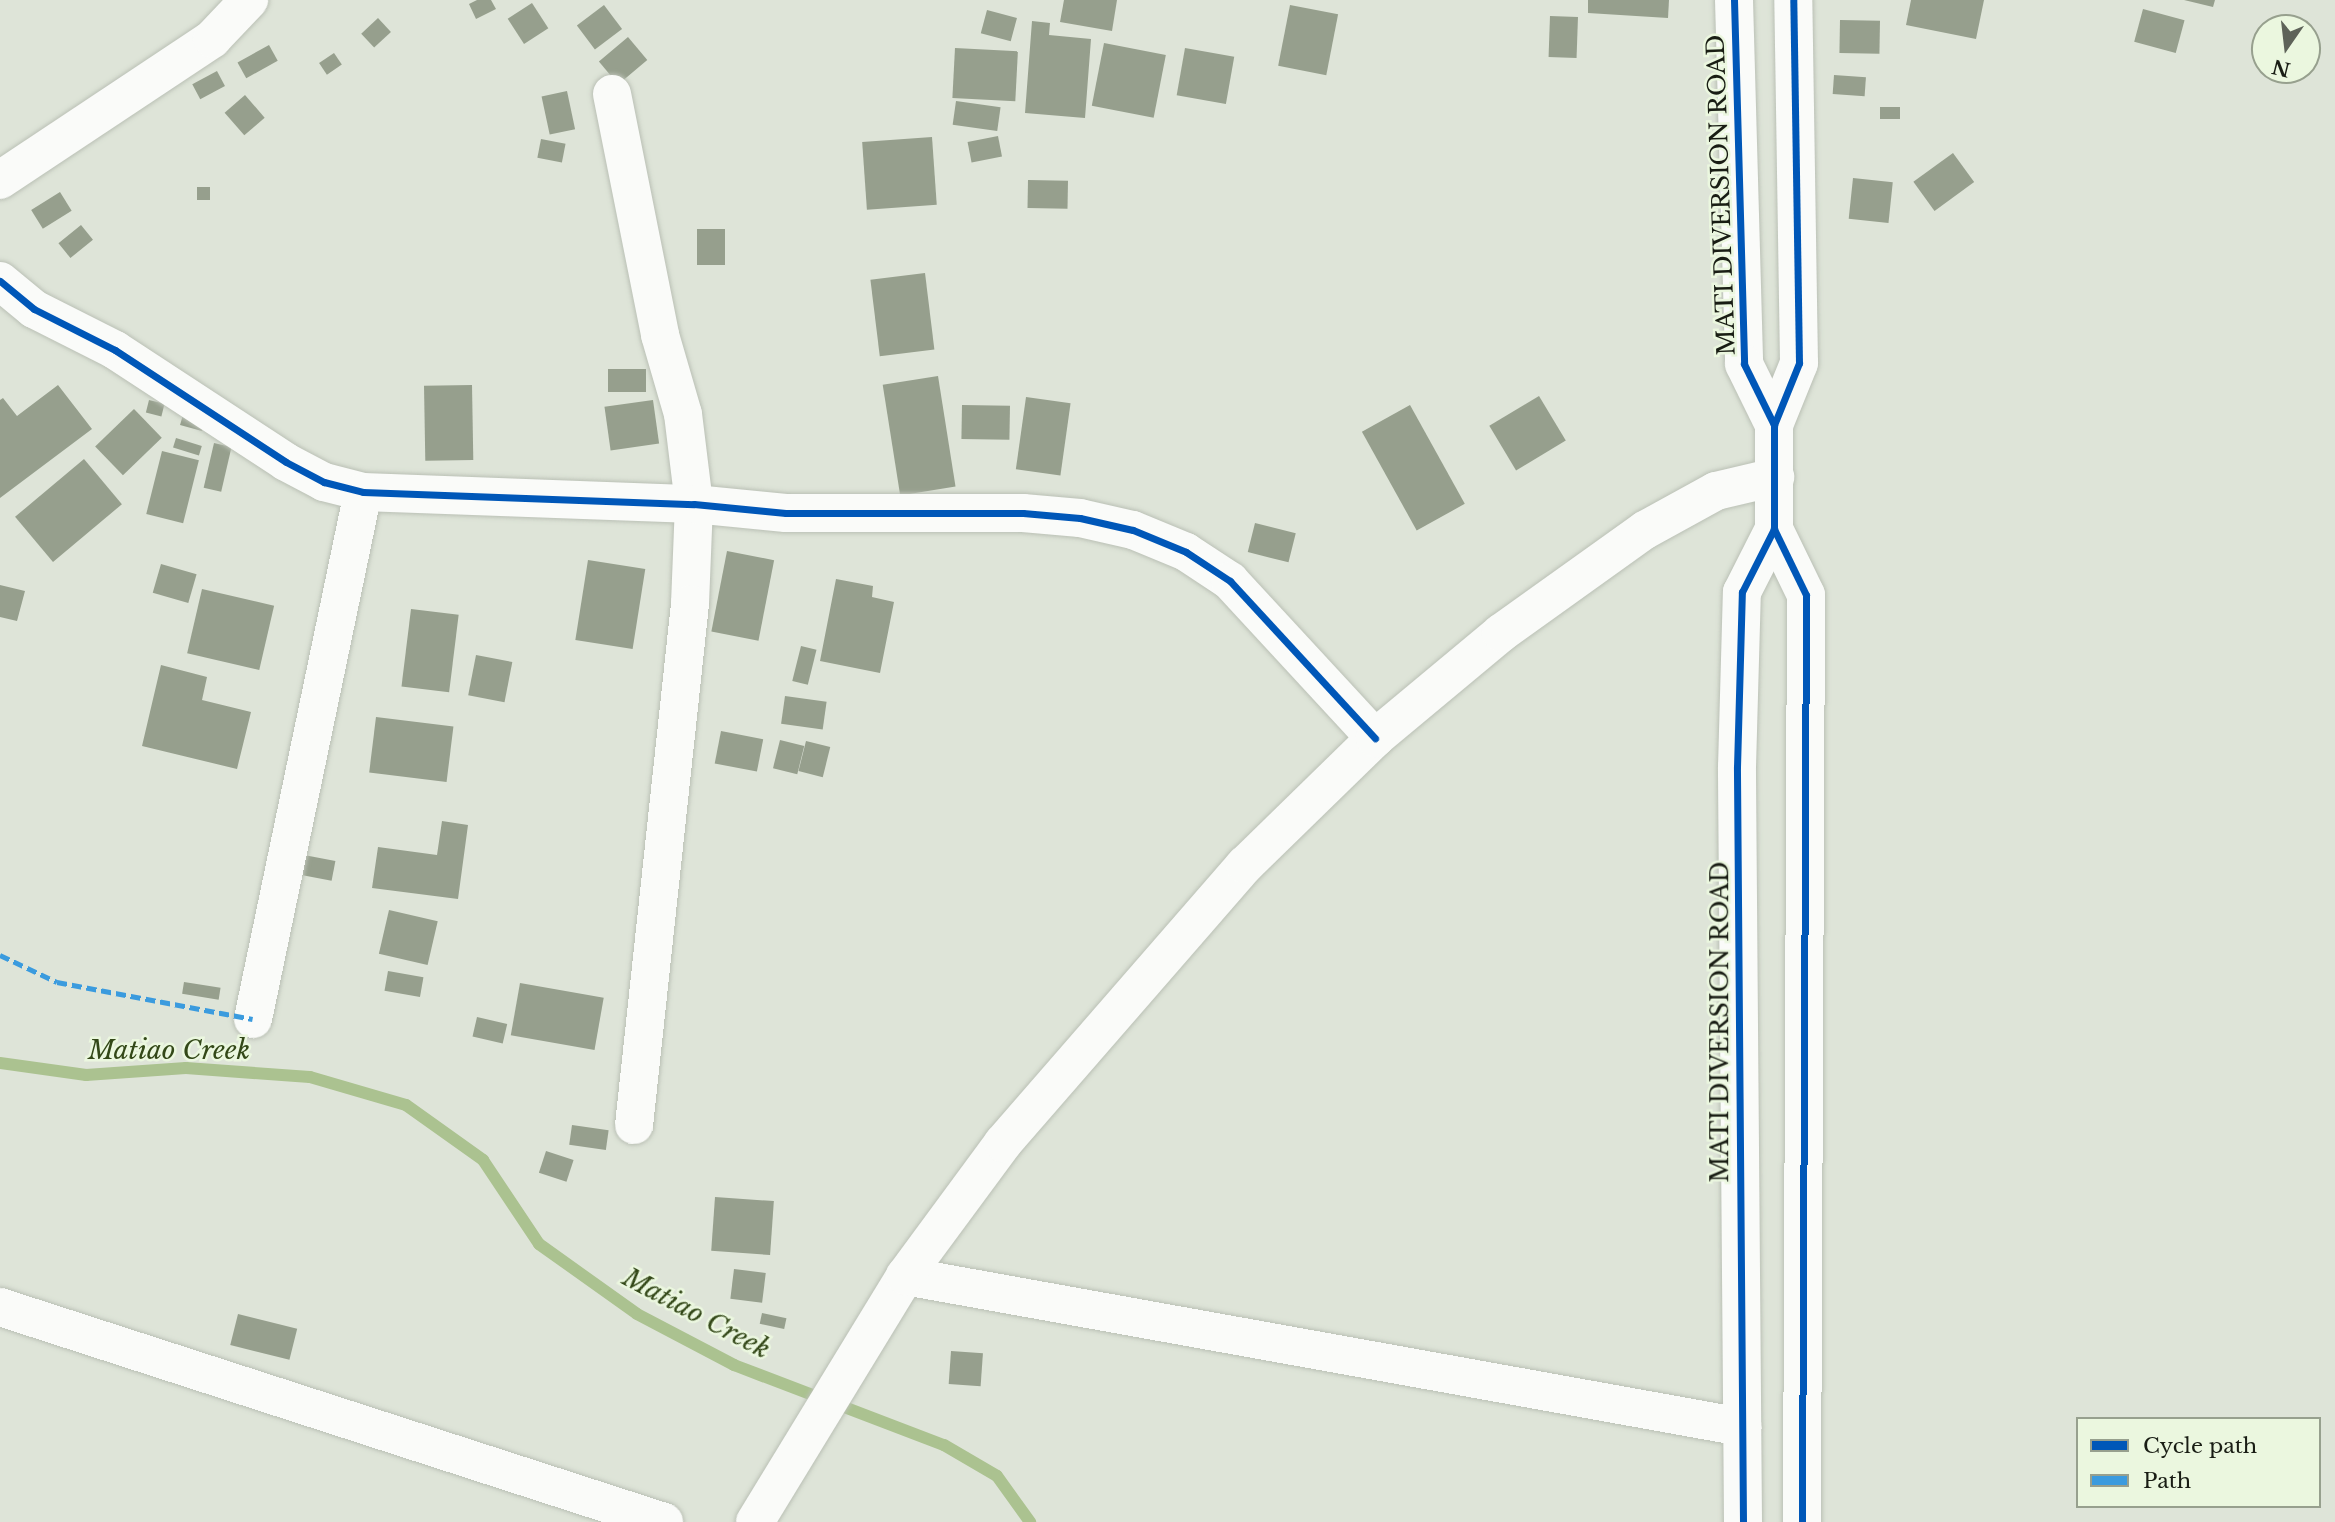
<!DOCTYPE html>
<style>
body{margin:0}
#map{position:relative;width:2335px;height:1522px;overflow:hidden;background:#dee4d8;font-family:"Libre Baskerville",serif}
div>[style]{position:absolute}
.stream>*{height:12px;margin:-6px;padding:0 6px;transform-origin:6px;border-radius:6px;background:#abc290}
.building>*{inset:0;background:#969f8d;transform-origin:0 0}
.roads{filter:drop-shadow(0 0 2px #bac0b5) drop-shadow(0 0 2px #bac0b5)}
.minor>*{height:38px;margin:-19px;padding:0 19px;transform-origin:19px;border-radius:19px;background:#fafbf9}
.highway>*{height:38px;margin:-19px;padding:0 19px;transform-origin:19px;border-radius:19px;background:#fafbf9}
.quiet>*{height:5px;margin-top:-2.5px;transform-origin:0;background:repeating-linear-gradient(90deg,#3b9bde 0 10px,transparent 0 15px)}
.cycleway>*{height:7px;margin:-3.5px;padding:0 3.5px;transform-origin:3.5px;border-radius:3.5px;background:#0057b8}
span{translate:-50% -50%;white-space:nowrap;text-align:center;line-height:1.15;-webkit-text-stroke:5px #ebf7df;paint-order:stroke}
.street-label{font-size:24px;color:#191d14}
.water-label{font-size:26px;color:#334818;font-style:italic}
.legend{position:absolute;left:2076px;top:1417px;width:245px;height:91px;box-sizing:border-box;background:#ebf7df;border:2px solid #97a08e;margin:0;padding:9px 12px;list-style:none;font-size:21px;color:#191d14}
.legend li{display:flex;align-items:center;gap:14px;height:35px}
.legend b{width:35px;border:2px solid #97a08e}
.north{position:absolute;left:2251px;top:14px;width:70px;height:70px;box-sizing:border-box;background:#ebf7df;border:2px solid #97a08e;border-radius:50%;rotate:194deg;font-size:19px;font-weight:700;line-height:28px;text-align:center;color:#191d14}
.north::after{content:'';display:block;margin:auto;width:24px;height:32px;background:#5e6359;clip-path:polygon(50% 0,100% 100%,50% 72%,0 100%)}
</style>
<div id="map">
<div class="stream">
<div style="left:0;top:1063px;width:87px;rotate:7.9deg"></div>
<div style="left:86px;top:1075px;width:100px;rotate:-4deg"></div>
<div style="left:186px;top:1068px;width:124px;rotate:4.2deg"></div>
<div style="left:310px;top:1077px;width:100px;rotate:16.3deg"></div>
<div style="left:406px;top:1105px;width:95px;rotate:35.5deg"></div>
<div style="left:483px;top:1160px;width:101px;rotate:56.3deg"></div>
<div style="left:539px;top:1244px;width:120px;rotate:35.5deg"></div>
<div style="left:637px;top:1314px;width:110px;rotate:27.7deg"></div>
<div style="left:734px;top:1365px;width:225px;rotate:20.9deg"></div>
<div style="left:944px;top:1445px;width:61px;rotate:30.3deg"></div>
<div style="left:997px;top:1476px;width:57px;rotate:54.3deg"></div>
</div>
<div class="building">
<div style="clip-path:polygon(477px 0,491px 0,496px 9px,476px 19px,469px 4px)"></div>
<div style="clip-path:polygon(1064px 0,1117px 0,1112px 31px,1060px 22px)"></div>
<div style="clip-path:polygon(1588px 0,1669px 0,1668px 18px,1588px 13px)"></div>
<div style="clip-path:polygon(1911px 0,1984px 0,1976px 39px,1906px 25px)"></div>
<div style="clip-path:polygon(2184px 0,2215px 0,2213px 7px)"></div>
<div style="left:532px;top:3px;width:30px;height:29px;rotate:57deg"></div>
<div style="left:604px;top:5px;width:30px;height:34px;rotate:53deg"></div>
<div style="left:1290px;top:5px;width:49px;height:62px;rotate:11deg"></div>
<div style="left:2143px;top:9px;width:43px;height:34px;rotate:15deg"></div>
<div style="left:987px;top:10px;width:31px;height:24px;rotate:15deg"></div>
<div style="left:1550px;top:16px;width:28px;height:41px;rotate:2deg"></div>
<div style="left:378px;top:18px;width:19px;height:23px;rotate:47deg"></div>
<div style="left:1840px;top:20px;width:40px;height:33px;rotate:1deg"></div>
<div style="clip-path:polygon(1032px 21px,1050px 23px,1049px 35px,1091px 39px,1085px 118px,1025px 113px)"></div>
<div style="left:628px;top:37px;width:30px;height:38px;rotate:50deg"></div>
<div style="left:1104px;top:43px;width:63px;height:64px;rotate:11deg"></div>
<div style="left:269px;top:45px;width:18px;height:36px;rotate:61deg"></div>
<div style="left:955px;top:48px;width:63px;height:50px;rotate:3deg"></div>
<div style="left:1185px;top:48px;width:50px;height:48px;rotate:10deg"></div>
<div style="left:334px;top:53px;width:14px;height:18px;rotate:56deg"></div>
<div style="left:217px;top:71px;width:17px;height:28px;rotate:62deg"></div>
<div style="left:1834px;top:75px;width:32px;height:19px;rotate:4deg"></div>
<div style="left:567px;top:91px;width:39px;height:26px;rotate:78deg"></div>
<div style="left:245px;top:95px;width:30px;height:27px;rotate:49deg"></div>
<div style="left:956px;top:101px;width:45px;height:24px;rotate:8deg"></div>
<div style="left:1880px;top:107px;width:20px;height:12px"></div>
<div style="left:998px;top:136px;width:21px;height:31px;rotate:79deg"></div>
<div style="left:932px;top:137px;width:68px;height:70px;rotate:86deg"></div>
<div style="left:541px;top:139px;width:25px;height:19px;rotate:11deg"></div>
<div style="left:1953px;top:153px;width:36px;height:49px;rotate:54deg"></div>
<div style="left:1853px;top:178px;width:40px;height:41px;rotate:6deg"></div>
<div style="left:1028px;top:180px;width:40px;height:28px;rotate:1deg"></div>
<div style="left:197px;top:187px;width:13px;height:13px"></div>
<div style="left:60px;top:192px;width:22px;height:34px;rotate:58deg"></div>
<div style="left:81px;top:225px;width:19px;height:29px;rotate:51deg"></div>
<div style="left:697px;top:229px;width:28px;height:36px"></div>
<div style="left:925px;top:273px;width:77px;height:55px;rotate:83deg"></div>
<div style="left:608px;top:369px;width:38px;height:23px"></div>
<div style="left:938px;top:376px;width:112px;height:56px;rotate:81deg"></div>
<div style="clip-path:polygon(58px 385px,92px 429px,0 498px,0 400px,3px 398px,17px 416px)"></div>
<div style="left:472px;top:385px;width:75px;height:48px;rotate:89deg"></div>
<div style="left:1539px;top:396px;width:52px;height:58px;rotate:59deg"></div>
<div style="left:1026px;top:397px;width:45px;height:73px;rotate:8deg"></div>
<div style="left:149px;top:400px;width:16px;height:13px;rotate:14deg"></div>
<div style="left:653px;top:400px;width:44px;height:49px;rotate:82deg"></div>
<div style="left:962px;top:405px;width:48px;height:34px;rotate:1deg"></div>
<div style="left:1410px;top:405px;width:113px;height:55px;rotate:61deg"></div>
<div style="left:134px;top:409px;width:40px;height:54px;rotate:46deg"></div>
<div style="clip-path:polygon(183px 415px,204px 422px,202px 431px,180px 425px)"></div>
<div style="left:176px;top:438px;width:27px;height:10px;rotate:17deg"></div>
<div style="left:214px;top:443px;width:18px;height:46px;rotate:13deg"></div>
<div style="left:162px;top:451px;width:38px;height:65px;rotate:14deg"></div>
<div style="left:84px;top:459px;width:59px;height:90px;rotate:50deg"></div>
<div style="left:1255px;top:523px;width:42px;height:30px;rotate:14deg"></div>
<div style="left:727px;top:551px;width:48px;height:82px;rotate:11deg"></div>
<div style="left:588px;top:560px;width:58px;height:81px;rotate:9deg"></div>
<div style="left:161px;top:564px;width:37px;height:30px;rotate:16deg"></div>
<div style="clip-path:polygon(836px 579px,873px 586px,872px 597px,894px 602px,880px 673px,820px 661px)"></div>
<div style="clip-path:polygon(0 585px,25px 591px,17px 621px,0 617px)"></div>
<div style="left:202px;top:589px;width:74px;height:66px;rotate:13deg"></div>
<div style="left:411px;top:609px;width:48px;height:78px;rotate:7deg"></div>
<div style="left:801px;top:646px;width:16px;height:36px;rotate:14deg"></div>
<div style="left:476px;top:655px;width:37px;height:41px;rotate:11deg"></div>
<div style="clip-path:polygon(161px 665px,207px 677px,202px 700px,251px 712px,237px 769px,142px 746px)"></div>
<div style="left:785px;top:696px;width:42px;height:28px;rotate:8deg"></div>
<div style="left:376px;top:717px;width:78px;height:56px;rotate:7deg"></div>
<div style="left:721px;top:731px;width:43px;height:33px;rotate:11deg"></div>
<div style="left:780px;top:740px;width:25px;height:29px;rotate:14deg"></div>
<div style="left:806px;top:741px;width:25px;height:31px;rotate:14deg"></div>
<div style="clip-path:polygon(442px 821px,468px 825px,458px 899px,372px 888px,378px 847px,437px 855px)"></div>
<div style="left:304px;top:855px;width:32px;height:20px;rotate:11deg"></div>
<div style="left:389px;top:910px;width:50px;height:45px;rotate:13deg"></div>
<div style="left:388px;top:971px;width:36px;height:20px;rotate:10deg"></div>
<div style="left:184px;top:982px;width:37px;height:12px;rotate:9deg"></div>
<div style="left:520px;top:983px;width:85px;height:53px;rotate:10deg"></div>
<div style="left:477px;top:1017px;width:31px;height:20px;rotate:13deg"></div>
<div style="left:572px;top:1125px;width:37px;height:20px;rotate:8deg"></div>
<div style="left:546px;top:1151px;width:29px;height:23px;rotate:18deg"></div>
<div style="left:715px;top:1197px;width:59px;height:54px;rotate:4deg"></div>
<div style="left:734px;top:1269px;width:32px;height:30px;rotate:7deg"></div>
<div style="left:762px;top:1313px;width:25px;height:11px;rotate:12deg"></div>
<div style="left:238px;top:1314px;width:61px;height:32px;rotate:14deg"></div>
<div style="left:951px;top:1351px;width:32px;height:33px;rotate:4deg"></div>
</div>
<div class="roads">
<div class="minor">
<div style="left:612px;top:94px;width:246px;rotate:78.7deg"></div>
<div style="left:660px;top:335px;width:82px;rotate:73.8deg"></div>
<div style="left:683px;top:414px;width:91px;rotate:83deg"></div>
<div style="left:694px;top:504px;width:100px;rotate:92.3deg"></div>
<div style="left:690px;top:604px;width:524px;rotate:96.13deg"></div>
<div style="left:0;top:180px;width:255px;rotate:-33.6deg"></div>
<div style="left:212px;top:39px;width:54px;rotate:-46.5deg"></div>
<div style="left:0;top:281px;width:44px;rotate:39.5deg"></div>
<div style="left:34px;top:309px;width:91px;rotate:26.8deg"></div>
<div style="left:115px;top:350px;width:204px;rotate:33.2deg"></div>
<div style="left:286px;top:462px;width:43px;rotate:27.8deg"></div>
<div style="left:324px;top:482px;width:40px;rotate:14.4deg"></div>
<div style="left:363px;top:492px;width:331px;rotate:2.1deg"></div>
<div style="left:694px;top:504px;width:92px;rotate:5.6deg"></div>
<div style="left:786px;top:513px;width:237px"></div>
<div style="left:1023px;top:513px;width:57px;rotate:5deg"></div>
<div style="left:1080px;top:518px;width:54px;rotate:12.8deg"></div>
<div style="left:1133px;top:530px;width:57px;rotate:22.5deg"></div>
<div style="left:1186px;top:552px;width:53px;rotate:33.4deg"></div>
<div style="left:1230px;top:581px;width:214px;rotate:47.3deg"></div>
<div style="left:253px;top:1019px;width:538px;rotate:-78.21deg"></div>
<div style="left:905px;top:1276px;width:851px;rotate:10.23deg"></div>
<div style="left:0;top:1307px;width:698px;rotate:17.94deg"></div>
<div style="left:755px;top:1522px;width:288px;rotate:-58.6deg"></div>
<div style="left:905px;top:1276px;width:165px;rotate:-53.6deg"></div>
<div style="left:1003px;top:1143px;width:369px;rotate:-49deg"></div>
<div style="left:1245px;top:865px;width:182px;rotate:-44.3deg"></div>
<div style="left:1375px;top:738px;width:164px;rotate:-39.8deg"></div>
<div style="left:1501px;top:633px;width:177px;rotate:-35.6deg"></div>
<div style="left:1645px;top:530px;width:81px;rotate:-28.8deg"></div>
<div style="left:1716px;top:491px;width:61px;rotate:-13.3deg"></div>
</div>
<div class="highway">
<div style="left:1734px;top:0;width:364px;rotate:88.4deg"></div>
<div style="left:1744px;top:364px;width:68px;rotate:63.8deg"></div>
<div style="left:1774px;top:529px;width:73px;rotate:64.1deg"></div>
<div style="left:1806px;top:595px;width:927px;rotate:90.25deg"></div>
<div style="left:1743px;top:1522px;width:755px;rotate:-90.46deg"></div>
<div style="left:1737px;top:767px;width:175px;rotate:-88.4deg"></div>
<div style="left:1742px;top:592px;width:71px;rotate:-63.1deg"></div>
<div style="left:1774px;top:529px;width:104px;rotate:-90deg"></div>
<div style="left:1774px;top:425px;width:67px;rotate:-68deg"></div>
<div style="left:1799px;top:363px;width:363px;rotate:-90.9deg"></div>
</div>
</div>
<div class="quiet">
<div style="left:0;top:955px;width:63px;rotate:25.3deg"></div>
<div style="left:57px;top:982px;width:199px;rotate:10.7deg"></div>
</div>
<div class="cycleway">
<div style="left:1734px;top:0;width:364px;rotate:88.4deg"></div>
<div style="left:1744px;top:364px;width:68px;rotate:63.8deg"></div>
<div style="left:0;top:281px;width:44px;rotate:39.5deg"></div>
<div style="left:34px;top:309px;width:91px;rotate:26.8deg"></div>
<div style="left:115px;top:350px;width:204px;rotate:33.2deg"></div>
<div style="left:286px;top:462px;width:43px;rotate:27.8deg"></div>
<div style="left:324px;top:482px;width:40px;rotate:14.4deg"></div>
<div style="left:363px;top:492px;width:331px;rotate:2.1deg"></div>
<div style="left:694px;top:504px;width:92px;rotate:5.6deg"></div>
<div style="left:786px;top:513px;width:237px"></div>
<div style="left:1023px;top:513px;width:57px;rotate:5deg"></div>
<div style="left:1080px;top:518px;width:54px;rotate:12.8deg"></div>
<div style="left:1133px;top:530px;width:57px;rotate:22.5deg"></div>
<div style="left:1186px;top:552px;width:53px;rotate:33.4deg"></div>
<div style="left:1230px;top:581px;width:214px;rotate:47.3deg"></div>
<div style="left:1774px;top:529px;width:73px;rotate:64.1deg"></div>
<div style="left:1806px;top:595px;width:927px;rotate:90.25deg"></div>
<div style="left:1743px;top:1522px;width:755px;rotate:-90.46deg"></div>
<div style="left:1737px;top:767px;width:175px;rotate:-88.4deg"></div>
<div style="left:1742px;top:592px;width:71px;rotate:-63.1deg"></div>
<div style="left:1774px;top:529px;width:104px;rotate:-90deg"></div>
<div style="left:1774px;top:425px;width:67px;rotate:-68deg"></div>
<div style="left:1799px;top:363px;width:363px;rotate:-90.9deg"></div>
</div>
<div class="street-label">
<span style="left:1721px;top:195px;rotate:-92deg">MATI DIVERSION ROAD</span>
<span style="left:1720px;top:1022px;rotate:-90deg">MATI DIVERSION ROAD</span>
</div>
<div class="water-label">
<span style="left:169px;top:1051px">Matiao Creek</span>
<span style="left:696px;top:1314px;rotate:28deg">Matiao Creek</span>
</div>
<ul class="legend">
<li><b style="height:9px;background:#0057b8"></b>Cycle path</li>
<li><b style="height:9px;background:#3b9bde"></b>Path</li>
</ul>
<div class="north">N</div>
</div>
